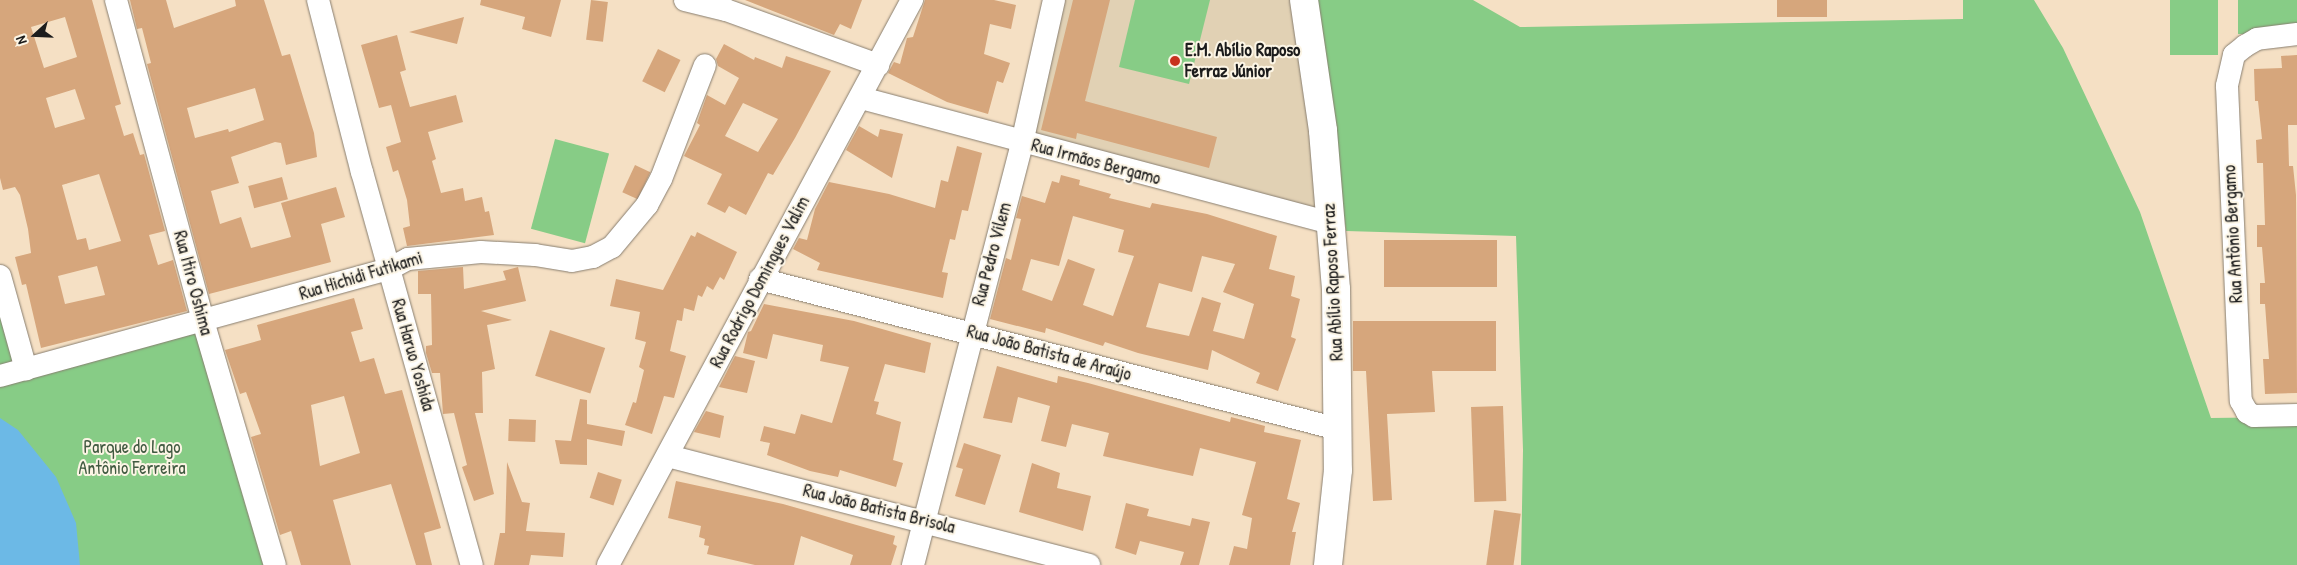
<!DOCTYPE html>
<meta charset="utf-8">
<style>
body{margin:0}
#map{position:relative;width:2297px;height:565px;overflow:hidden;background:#f5e0c4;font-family:"Patrick Hand",sans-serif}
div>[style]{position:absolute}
.built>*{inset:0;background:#e1d1b4}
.green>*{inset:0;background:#87cc86;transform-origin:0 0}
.water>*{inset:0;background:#6cb9e6}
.building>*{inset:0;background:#d6a67c;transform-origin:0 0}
.roads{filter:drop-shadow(0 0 1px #887e70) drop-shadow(0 0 1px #887e70)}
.minor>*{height:22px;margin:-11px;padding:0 11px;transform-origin:11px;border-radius:11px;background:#fff}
.tertiary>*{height:28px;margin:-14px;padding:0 14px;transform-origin:14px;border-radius:14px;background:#fff}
.dots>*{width:14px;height:14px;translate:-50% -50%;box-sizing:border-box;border:2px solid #fcf5e5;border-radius:50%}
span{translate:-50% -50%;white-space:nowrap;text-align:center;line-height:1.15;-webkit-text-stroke:4px #fcf5e5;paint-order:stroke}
.poi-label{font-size:18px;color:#1c1c1c;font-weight:700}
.left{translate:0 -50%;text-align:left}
.street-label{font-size:18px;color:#1c1c1c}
.park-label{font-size:18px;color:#415a41}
.north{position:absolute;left:10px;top:10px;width:50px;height:50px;-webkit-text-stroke:4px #fcf5e5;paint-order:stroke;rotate:250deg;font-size:14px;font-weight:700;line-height:20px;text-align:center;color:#1c1c1c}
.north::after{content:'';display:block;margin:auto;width:18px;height:22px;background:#1c1c1c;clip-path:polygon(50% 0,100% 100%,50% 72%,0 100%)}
</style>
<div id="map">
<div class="built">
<div style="clip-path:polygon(1061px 0,1293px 0,1322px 214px,1031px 136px)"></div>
</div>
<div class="green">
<div style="clip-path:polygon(1135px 0,1210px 0,1189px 84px,1119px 67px)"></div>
<div style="clip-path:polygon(1316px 0,1473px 0,1520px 27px,1963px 19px,1963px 0,2034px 0,2063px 48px,2140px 212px,2211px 418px,2297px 417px,2297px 565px,1521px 565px,1523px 450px,1516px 236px,1346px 231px)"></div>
<div style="left:2170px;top:0;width:48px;height:55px"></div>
<div style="left:2238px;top:0;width:59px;height:34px"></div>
<div style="left:555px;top:139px;width:56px;height:93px;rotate:15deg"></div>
<div style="clip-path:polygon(0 310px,26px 369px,0 376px)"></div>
<div style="clip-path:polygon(206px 328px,275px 565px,0 565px,0 382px)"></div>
</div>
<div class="water">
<div style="clip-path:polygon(0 418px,18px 430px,56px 477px,76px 523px,80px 565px,0 565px)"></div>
</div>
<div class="building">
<div style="clip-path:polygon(evenodd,0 0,92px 0,121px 104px,115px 106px,124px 136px,133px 133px,140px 155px,144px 154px,165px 231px,149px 235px,158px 265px,173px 260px,187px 311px,41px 348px,26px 284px,22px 285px,15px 257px,31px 253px,28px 229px,20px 195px,15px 187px,3px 190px,0 178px,0 0,65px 17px,77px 57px,44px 68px,31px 27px,65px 17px,0 0,75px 89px,85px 119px,55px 128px,46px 98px,75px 89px,0 0,99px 174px,121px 241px,89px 250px,86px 238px,77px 240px,62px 185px,99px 174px,0 0,97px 266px,105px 295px,65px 304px,58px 276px,97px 266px)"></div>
<div style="clip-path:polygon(evenodd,130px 0,166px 0,174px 28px,236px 6px,235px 0,264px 0,282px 56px,290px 54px,314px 133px,317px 157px,286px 165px,281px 143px,275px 142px,231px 157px,239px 183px,211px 191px,220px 224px,241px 217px,251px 248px,291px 237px,281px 203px,336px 187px,345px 217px,321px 224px,331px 262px,209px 294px,147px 64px,151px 63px,142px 28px,137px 29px,130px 0,255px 88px,264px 120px,229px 132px,228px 129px,195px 138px,187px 108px,255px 88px)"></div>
<div style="clip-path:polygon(481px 0,561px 0,551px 37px,522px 29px,525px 17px,480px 5px)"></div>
<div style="left:591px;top:0;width:17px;height:40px;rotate:7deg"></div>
<div style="clip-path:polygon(745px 0,862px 0,851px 29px,840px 24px,834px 35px)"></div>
<div style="clip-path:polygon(925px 0,994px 0,1016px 5px,1011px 29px,990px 24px,984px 54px,1010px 63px,1003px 83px,997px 81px,988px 114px,947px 102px,888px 73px,894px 62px,900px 64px,907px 38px,913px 37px)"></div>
<div style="clip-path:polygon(1073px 0,1110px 0,1085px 101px,1217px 137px,1209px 168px,1077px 133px,1076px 139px,1041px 130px)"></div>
<div style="left:1777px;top:0;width:50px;height:17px"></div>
<div style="clip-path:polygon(464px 17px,457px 44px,409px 32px)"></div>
<div style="clip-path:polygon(397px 35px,406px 70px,400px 72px,410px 107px,456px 95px,463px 122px,428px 132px,436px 159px,432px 161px,441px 193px,463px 188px,465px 201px,482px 197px,485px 212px,489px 211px,494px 235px,407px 246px,403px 228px,410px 226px,407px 200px,398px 170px,393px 172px,386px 147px,401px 142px,391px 105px,379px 108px,361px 45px)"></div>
<div style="clip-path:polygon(evenodd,724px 44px,754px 60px,755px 57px,782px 68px,786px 56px,831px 71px,795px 138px,773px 175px,768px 173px,746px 215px,729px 206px,725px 213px,707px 204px,722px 174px,684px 156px,700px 125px,697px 123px,707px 95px,725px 105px,739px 78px,718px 66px,716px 59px,724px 44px,743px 103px,778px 119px,758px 152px,725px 136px,743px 103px)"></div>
<div style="left:658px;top:49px;width:25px;height:36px;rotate:26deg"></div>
<div style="clip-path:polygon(2297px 55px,2297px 125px,2288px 125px,2288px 129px,2289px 166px,2293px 166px,2296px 195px,2297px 393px,2265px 394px,2263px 359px,2269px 359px,2265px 304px,2260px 304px,2260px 283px,2265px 283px,2262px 247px,2257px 247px,2257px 225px,2265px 225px,2264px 196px,2263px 163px,2257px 163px,2256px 140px,2262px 139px,2258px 101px,2255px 101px,2254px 69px,2282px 68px,2281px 56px)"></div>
<div style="clip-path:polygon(859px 126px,878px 137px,880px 129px,903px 134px,892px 178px,846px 150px)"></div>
<div style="clip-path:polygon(957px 146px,982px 153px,968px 211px,962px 210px,955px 240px,950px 239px,942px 272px,948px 273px,943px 298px,817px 270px,820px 263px,793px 249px,799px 238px,807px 240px,815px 209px,829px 182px,889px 194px,935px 208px,941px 180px,948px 182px)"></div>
<div style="left:635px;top:165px;width:17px;height:30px;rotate:25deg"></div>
<div style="clip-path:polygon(evenodd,1061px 175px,1080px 180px,1079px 185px,1111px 194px,1109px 198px,1150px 208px,1152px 203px,1207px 214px,1277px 236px,1269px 269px,1295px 276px,1291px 296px,1300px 299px,1291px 337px,1296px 339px,1278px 391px,1256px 383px,1260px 373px,1212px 350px,1208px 370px,1138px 353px,1105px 342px,1103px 346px,1046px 328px,1045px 333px,990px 319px,1006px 258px,1011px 260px,1021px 219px,1016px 218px,1022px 196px,1045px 203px,1052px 181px,1059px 183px,1061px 175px,1073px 216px,1124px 230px,1118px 252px,1134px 256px,1113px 316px,1083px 305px,1095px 269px,1068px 259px,1052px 301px,1022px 290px,1031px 259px,1059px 266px,1073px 216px,1061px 175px,1202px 256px,1235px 264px,1223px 292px,1254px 304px,1244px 339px,1213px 331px,1221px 303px,1202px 297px,1189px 336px,1146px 327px,1159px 283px,1192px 292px,1202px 256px)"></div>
<div style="left:282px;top:177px;width:23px;height:35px;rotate:75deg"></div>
<div style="clip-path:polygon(697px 232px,737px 252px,724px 280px,720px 277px,713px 290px,707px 286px,702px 297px,698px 295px,694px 311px,684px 308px,682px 321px,677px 320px,670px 351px,686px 356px,674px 398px,664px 396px,652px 434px,625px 425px,633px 402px,636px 403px,644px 370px,639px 367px,646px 342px,635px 339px,640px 312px,610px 306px,616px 279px,663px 290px,691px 235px,695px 237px)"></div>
<div style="left:1497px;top:240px;width:47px;height:113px;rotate:90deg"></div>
<div style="clip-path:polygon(463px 267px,464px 289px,506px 280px,503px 271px,518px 267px,526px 301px,481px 311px,512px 320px,487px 325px,495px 369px,482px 372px,483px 413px,475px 413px,494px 494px,474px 501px,462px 467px,467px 465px,454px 413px,443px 414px,440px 373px,432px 373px,426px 353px,426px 346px,432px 345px,431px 294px,418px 294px,418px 271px)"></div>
<div style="clip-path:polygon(evenodd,354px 298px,363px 329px,351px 332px,360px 362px,374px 358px,385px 394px,402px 390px,441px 528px,424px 533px,432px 565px,416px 565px,391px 484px,333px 500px,351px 565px,301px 565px,291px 531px,280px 535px,251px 437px,261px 434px,246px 392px,240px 394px,225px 350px,261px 340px,257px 325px,354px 298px,344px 396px,360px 453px,320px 466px,311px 405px,344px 396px)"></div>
<div style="clip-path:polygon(764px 304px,854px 321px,931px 343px,925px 373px,885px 364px,874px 401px,879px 402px,876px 414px,901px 422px,893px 460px,903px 463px,896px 487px,840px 470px,838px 477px,810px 471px,767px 455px,770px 443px,760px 441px,764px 426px,795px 434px,801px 414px,832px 423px,849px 367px,820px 361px,823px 345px,773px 334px,767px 359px,743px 353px,748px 332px,751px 331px)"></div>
<div style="clip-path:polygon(1353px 321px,1496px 321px,1496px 371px,1432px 371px,1435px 412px,1387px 414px,1392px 500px,1373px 501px,1366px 371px,1353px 371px)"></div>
<div style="left:550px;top:330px;width:58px;height:48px;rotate:18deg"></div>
<div style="clip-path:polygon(735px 356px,755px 361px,747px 393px,719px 387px)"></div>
<div style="clip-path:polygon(997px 366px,1057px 383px,1058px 376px,1088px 383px,1230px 422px,1231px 417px,1265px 426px,1264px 432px,1301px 440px,1287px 499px,1300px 503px,1292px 532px,1296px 532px,1290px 565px,1229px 565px,1234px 546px,1247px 549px,1252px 518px,1242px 515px,1256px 462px,1200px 448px,1193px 476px,1165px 470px,1103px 456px,1109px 433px,1072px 424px,1066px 447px,1041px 441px,1050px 406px,1018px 397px,1012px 423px,983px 418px)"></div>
<div style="clip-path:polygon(580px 399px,587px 400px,587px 424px,625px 431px,622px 446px,587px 439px,587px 465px,560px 464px,555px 440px,571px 441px)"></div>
<div style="left:1503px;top:406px;width:95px;height:32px;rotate:88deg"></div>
<div style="clip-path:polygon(706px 411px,724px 416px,720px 438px,694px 432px)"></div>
<div style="left:509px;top:419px;width:27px;height:22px;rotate:2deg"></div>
<div style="clip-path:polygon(964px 443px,1001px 455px,985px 505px,955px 496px,963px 469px,956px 467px)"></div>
<div style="clip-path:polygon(507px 462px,522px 502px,530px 503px,526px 531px,565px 533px,563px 557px,531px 555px,529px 565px,494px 565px,500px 533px,505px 533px)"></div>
<div style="clip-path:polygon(1032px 463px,1060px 473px,1057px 488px,1091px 496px,1083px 531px,1019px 512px)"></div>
<div style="left:598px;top:472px;width:25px;height:27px;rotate:18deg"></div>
<div style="clip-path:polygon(676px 481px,783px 504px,895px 536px,893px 544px,897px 546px,891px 565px,850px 565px,853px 555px,801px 536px,794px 565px,755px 565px,707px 554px,709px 546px,704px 545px,705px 539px,699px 537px,701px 526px,668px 518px)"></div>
<div style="clip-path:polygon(1126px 503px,1149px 509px,1147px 516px,1190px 526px,1192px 518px,1210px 522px,1199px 565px,1180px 565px,1184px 552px,1140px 541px,1136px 555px,1115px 548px)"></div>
<div style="left:1494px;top:510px;width:27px;height:56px;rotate:8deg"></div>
</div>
<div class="roads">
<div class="minor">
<div style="left:116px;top:0;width:333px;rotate:74.8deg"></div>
<div style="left:203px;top:321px;width:254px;rotate:73.6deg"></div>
<div style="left:318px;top:0;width:178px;rotate:75.7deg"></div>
<div style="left:362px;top:172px;width:408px;rotate:74.4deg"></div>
<div style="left:685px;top:0;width:42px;rotate:13.7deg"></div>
<div style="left:726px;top:10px;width:162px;rotate:19.9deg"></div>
<div style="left:2297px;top:34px;width:40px;rotate:172.9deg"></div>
<div style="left:2257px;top:39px;width:14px;rotate:150deg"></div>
<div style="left:2245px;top:46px;width:14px;rotate:141deg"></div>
<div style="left:2234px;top:55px;width:32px;rotate:103deg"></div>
<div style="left:2227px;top:86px;width:315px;rotate:87.5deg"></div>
<div style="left:2241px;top:401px;width:13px;rotate:61deg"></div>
<div style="left:2247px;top:412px;width:8px;rotate:30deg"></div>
<div style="left:2254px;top:416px;width:43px;rotate:-1.3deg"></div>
<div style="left:861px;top:98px;width:486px;rotate:14.9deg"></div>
<div style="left:0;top:276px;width:97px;rotate:74.4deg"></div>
<div style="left:760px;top:279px;width:597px;rotate:14.55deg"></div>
<div style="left:0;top:376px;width:403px;rotate:-15.4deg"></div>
<div style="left:389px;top:269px;width:21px;rotate:-28deg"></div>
<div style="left:408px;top:259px;width:73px;rotate:-5.5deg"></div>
<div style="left:481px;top:252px;width:54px;rotate:3.2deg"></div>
<div style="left:535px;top:255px;width:37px;rotate:9deg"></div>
<div style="left:572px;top:261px;width:21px;rotate:-11deg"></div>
<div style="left:593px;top:257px;width:21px;rotate:-28deg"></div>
<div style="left:612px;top:247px;width:55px;rotate:-50.2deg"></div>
<div style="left:647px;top:205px;width:30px;rotate:-62deg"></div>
<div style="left:661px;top:179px;width:122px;rotate:-68.9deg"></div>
<div style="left:668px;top:456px;width:435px;rotate:14.5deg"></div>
<div style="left:608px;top:565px;width:642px;rotate:-61.72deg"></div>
<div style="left:913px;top:565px;width:436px;rotate:-75.5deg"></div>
<div style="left:1022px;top:143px;width:147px;rotate:-77.4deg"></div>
</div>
<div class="tertiary">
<div style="left:1304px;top:0;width:132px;rotate:81.7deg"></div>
<div style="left:1323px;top:131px;width:159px;rotate:85.3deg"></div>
<div style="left:1336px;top:289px;width:181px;rotate:89.4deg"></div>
<div style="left:1338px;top:470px;width:96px;rotate:96deg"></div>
</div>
</div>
<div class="dots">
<div style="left:1175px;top:61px;background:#c8321e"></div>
</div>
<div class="poi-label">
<span class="left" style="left:1185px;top:61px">E.M. Abílio Raposo<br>Ferraz Júnior</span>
</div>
<div class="street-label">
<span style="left:1096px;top:162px;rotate:15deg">Rua Irmãos Bergamo</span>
<span style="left:2233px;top:234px;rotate:-93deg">Rua Antônio Bergamo</span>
<span style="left:992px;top:254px;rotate:-75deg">Rua Pedro Vilem</span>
<span style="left:361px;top:276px;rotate:-17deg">Rua Hichidi Futikami</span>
<span style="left:760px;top:282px;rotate:-62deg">Rua Rodrigo Domingues Valim</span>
<span style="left:1333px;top:282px;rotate:-93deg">Rua Abílio Raposo Ferraz</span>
<span style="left:193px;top:283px;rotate:75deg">Rua Itiro Oshima</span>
<span style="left:1049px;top:353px;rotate:15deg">Rua João Batista de Araújo</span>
<span style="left:413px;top:355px;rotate:74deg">Rua Haruo Yoshida</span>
<span style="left:879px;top:509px;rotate:14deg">Rua João Batista Brisola</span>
</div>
<div class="park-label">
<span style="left:132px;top:458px">Parque do Lago<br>Antônio Ferreira</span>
</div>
<div class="north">N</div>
</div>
